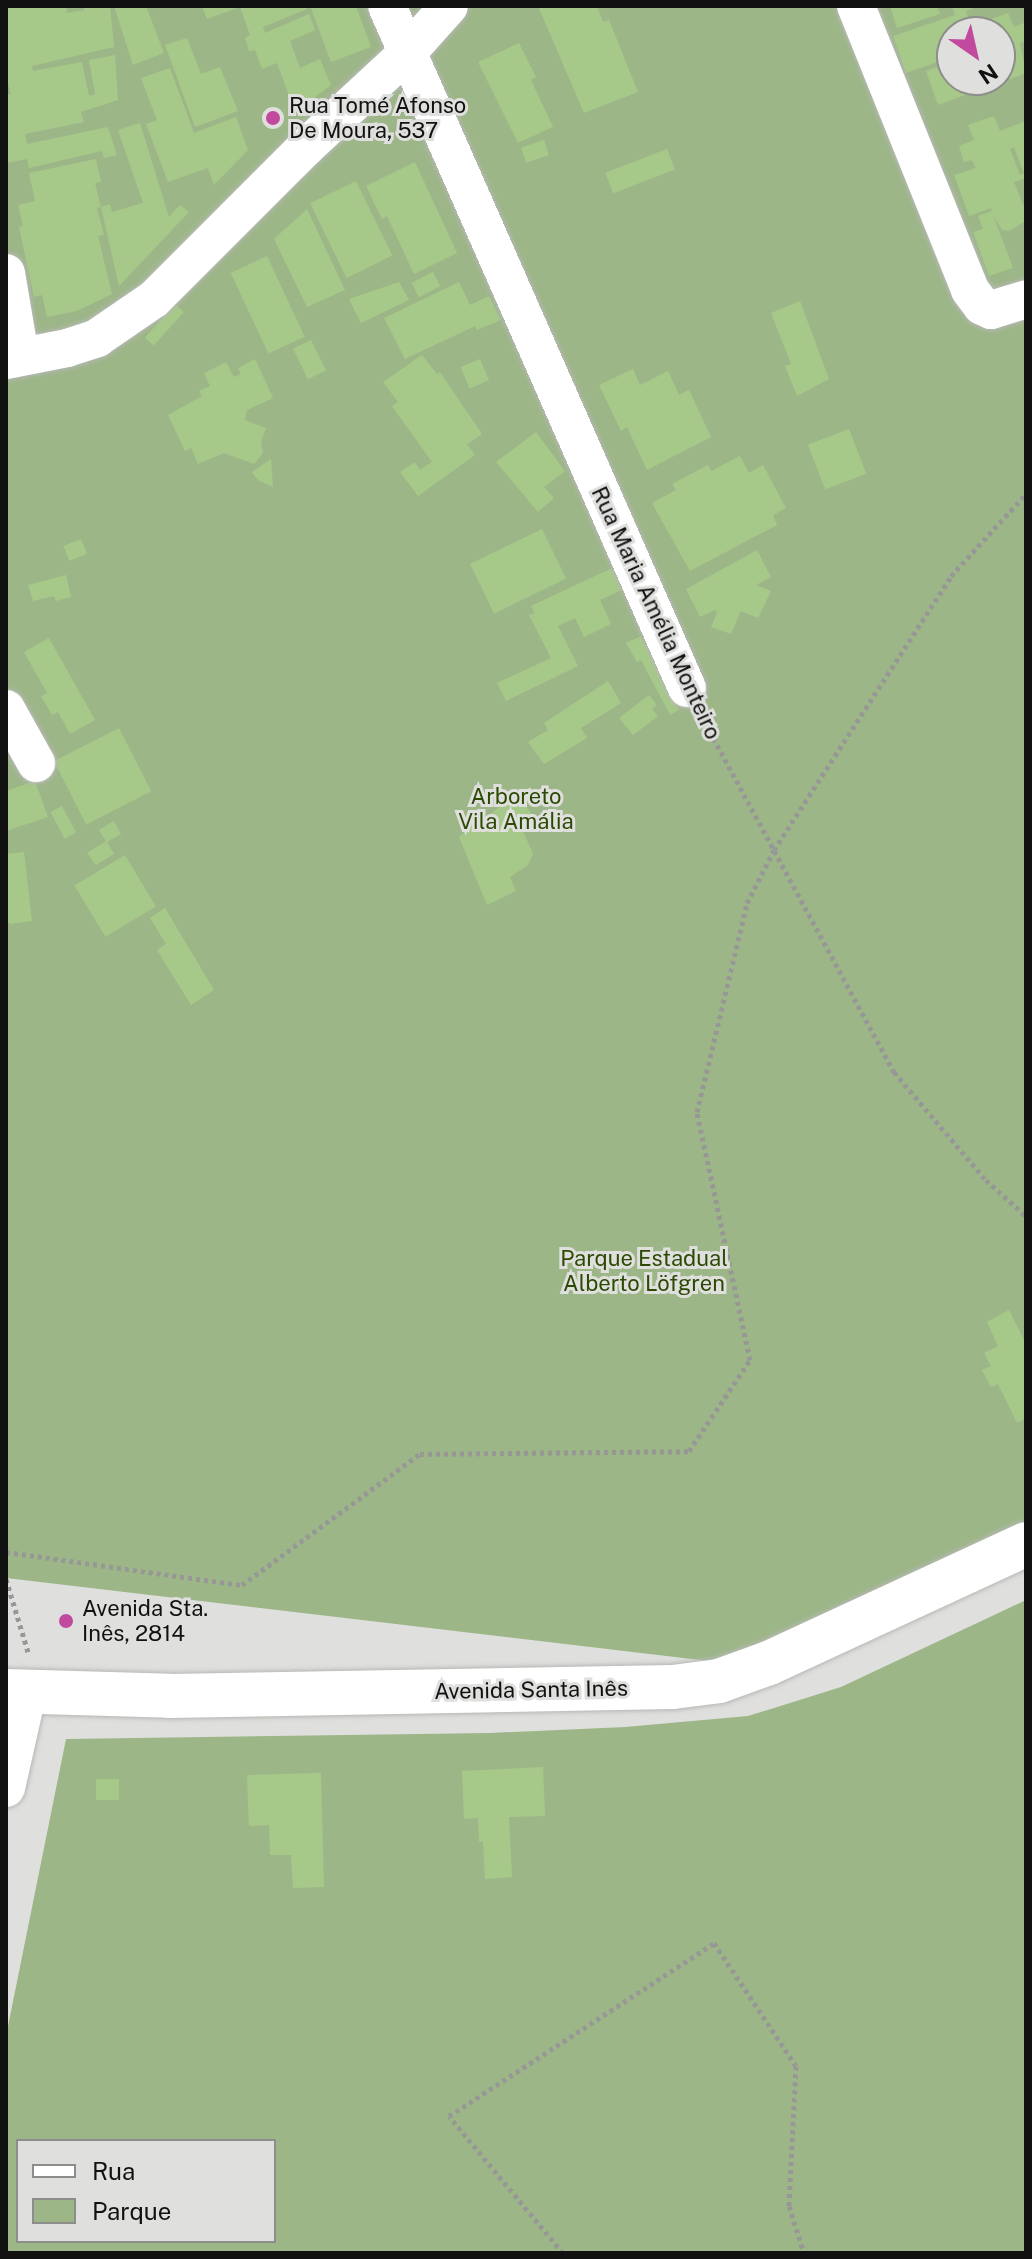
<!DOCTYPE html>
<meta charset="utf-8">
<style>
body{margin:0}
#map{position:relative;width:1032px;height:2259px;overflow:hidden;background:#dfe0dd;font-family:"Public Sans",sans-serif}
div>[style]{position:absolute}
.green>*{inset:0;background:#9db688}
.building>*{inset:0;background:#a6c989;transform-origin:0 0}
.path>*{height:5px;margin-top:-2.5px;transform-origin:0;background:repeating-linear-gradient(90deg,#979896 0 4px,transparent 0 8px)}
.roads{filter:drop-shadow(0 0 2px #b6b8b5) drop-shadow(0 0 2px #b6b8b5)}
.street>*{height:38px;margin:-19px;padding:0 19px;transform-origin:19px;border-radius:19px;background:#fff}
.secondary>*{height:44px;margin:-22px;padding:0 22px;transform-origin:22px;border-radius:22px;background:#fff}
.dots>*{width:22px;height:22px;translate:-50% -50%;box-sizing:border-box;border:4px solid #dfe0dd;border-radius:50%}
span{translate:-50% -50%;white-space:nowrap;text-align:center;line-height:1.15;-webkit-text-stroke:6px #dfe0dd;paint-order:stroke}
.poi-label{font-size:22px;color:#111}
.left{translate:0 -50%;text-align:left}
.street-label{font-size:22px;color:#111}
.park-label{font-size:22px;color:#2c4a03}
.frame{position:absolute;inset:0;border:8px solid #111;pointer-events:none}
.legend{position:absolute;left:16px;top:2139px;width:260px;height:104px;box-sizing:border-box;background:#dfe0dd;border:2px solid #8d8d8b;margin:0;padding:10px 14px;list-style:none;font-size:24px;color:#111}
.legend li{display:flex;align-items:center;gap:16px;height:40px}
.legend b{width:40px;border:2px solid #8d8d8b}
.north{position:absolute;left:936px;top:16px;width:80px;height:80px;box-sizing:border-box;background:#dfe0dd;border:2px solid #8d8d8b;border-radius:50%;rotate:146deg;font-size:22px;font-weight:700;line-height:32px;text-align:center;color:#111}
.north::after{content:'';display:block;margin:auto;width:28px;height:36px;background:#c24a9e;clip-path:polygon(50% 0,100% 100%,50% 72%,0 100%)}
</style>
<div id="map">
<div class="green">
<div style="clip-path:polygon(evenodd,6px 6px,1026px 6px,1026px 1537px,734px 1664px,6px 1578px,6px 6px,952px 32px,1000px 32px,1000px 80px,952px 80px,952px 32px)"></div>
<div style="clip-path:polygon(evenodd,1026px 1600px,1026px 2253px,6px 2253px,6px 2036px,66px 1739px,489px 1733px,625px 1727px,748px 1716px,841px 1687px,1026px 1600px,18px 2141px,274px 2141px,274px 2241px,18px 2241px,18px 2141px)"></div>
</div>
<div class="building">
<div style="clip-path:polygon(6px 6px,66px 6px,67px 13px,84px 10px,84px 6px,110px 6px,114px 47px,32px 66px,33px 71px,82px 62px,89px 96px,95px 94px,89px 60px,115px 55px,118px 100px,81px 112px,84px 122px,25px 134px,27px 144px,108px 127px,117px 155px,104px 158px,102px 151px,29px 168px,27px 159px,6px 163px,6px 95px,11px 94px,6px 77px)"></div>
<div style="clip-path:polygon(114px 6px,146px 6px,164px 53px,133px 65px)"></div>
<div style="clip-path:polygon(202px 6px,305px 6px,307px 9px,263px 27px,265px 33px,309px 14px,315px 30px,290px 41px,300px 68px,320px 59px,331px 85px,295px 112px,277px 63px,262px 69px,255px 50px,249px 51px,245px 38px,250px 35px,240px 7px,207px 19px)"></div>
<div style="clip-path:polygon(310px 6px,356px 6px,371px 47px,331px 62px)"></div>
<div style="clip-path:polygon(538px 6px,597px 6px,603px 22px,609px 20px,638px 92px,584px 113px)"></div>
<div style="clip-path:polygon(890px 6px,937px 6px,940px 14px,897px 28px)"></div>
<div style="clip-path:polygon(952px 6px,978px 6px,966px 11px,971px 26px,1008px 13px,1014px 27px,1026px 22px,1026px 41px,1020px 43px,1026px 73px,1010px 79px,1000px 53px,1000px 32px,952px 32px,952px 57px,906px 73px,893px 36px,955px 15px)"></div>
<div style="clip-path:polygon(187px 38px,201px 74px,220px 67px,238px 111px,195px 127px,165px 45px)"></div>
<div style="clip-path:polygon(519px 43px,536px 77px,531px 80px,553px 127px,518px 143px,478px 62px)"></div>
<div style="clip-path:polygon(952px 62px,952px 80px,1006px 80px,938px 105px,926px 71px)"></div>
<div style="clip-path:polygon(170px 68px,194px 133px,236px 117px,248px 150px,214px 185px,208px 168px,168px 182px,146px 124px,157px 120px,141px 78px)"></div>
<div style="clip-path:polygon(994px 116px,1000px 131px,1026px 121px,1026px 170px,1023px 171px,1014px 147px,1010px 149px,1020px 175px,1024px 173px,1026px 178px,1014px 182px,1023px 205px,1026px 204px,1026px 221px,1009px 231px,1002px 230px,993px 215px,1013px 268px,989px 276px,973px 232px,983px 229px,978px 216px,992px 211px,991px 208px,969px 216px,954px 175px,976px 168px,972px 160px,964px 162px,959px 146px,974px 140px,968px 125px)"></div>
<div style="clip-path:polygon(140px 123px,169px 217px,180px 205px,189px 212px,119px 286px,101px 207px,97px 208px,104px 235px,98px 236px,112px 294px,77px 311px,47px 317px,42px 295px,34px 297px,19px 227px,23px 226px,18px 205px,35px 201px,29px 173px,96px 159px,101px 182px,95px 183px,101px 207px,110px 204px,112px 212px,143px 203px,118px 130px)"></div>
<div style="left:544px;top:140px;width:16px;height:24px;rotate:72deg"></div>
<div style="left:667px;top:149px;width:22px;height:66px;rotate:69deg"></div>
<div style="clip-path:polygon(415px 162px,457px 253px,414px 274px,387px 216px,382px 219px,366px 186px)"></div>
<div style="left:356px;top:181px;width:83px;height:51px;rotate:64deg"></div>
<div style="clip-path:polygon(307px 209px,345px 290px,307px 307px,274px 239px)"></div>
<div style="left:267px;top:256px;width:89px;height:40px;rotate:65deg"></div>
<div style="left:433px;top:272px;width:16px;height:24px;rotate:63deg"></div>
<div style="clip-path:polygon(399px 282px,409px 300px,361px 323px,349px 299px)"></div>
<div style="clip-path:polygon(459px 282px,470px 305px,489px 296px,501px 320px,477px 330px,475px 326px,405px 359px,384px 318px)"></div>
<div style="clip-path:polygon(800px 301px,829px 379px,797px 396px,785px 366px,791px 364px,771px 313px)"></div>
<div style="left:175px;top:304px;width:12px;height:45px;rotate:42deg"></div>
<div style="left:311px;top:340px;width:34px;height:20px;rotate:64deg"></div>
<div style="clip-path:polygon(422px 355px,437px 374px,440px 372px,482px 434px,467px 444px,475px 455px,418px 496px,400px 472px,415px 462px,420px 470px,432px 462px,392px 406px,398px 402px,383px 382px)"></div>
<div style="clip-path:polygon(255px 359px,273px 398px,247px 410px,245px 420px,266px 428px,261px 442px,263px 453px,254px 464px,224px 453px,198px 464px,191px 448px,185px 451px,168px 415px,202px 396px,199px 391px,210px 386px,204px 373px,226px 362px,234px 377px,241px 374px,238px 368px)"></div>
<div style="left:480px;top:359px;width:23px;height:21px;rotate:67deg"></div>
<div style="clip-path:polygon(633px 369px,640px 385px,668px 371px,679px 395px,689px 390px,711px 437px,647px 470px,627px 427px,621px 431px,599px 385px)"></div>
<div style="left:849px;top:429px;width:48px;height:44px;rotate:69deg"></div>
<div style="clip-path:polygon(536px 432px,565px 471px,544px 487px,554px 498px,538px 512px,496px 462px)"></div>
<div style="clip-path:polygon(740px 456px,749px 473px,763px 465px,786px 508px,773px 515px,777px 525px,690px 571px,652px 503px,676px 490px,672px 484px,708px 465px,711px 471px)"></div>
<div style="clip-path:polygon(271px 459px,273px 487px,258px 480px,252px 472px)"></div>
<div style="left:542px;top:529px;width:55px;height:80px;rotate:64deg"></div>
<div style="left:81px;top:539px;width:16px;height:19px;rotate:68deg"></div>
<div style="clip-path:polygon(757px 550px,771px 577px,756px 585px,771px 591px,758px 618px,741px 611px,731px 634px,711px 627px,717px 613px,715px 610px,700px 617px,686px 589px)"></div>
<div style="clip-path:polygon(612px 568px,622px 590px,600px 600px,611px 624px,584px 637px,575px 618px,558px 626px,578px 666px,506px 701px,497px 683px,551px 658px,529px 615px,535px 613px,531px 606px)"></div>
<div style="clip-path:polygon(66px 575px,71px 597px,56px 601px,54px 596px,33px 601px,28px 585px)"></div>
<div style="clip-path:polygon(641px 636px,679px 710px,670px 715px,641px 660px,637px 662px,626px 643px)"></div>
<div style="clip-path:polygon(49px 638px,95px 720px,70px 734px,58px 712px,52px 715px,41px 696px,47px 693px,24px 652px)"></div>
<div style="clip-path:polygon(608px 681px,621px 703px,581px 728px,587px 738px,544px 764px,528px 742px,548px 730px,544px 723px)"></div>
<div style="clip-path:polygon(649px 695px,657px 705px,652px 709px,658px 716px,633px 735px,619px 718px)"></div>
<div style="left:119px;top:728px;width:71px;height:73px;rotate:63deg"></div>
<div style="clip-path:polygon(35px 781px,48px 817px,6px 831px,6px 791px)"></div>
<div style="clip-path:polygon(517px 794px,537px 821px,523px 831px,533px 854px,528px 865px,510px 877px,516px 891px,487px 905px,459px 837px)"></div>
<div style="left:62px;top:806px;width:30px;height:13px;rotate:62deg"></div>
<div style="clip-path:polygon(114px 821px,121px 834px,107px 842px,114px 854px,96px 865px,87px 853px,106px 841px,99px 830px)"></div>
<div style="clip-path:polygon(24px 852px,32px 921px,11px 924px,6px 921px,6px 854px)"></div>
<div style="left:125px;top:855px;width:60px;height:59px;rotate:59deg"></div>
<div style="clip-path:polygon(165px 908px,214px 990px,191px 1005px,157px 950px,166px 944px,150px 918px)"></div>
<div style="clip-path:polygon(1009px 1310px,1026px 1344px,1026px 1418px,1017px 1423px,998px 1384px,991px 1387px,982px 1370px,991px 1366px,984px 1353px,998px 1346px,987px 1322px)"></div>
<div style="clip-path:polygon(543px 1767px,545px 1816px,509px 1817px,512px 1877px,485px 1879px,483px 1842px,479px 1842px,478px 1818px,464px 1819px,462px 1771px)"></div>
<div style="clip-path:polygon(321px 1773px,324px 1887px,293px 1888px,291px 1855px,270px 1855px,269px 1825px,249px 1826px,247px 1775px)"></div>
<div style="left:96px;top:1779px;width:23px;height:21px"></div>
</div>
<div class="path">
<div style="left:702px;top:717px;width:404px;rotate:61.6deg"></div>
<div style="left:894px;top:1072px;width:142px;rotate:49.6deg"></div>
<div style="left:986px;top:1180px;width:54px;rotate:42deg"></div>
<div style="left:6px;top:1552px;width:238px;rotate:8deg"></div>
<div style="left:242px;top:1585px;width:221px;rotate:-36.4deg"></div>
<div style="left:420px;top:1454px;width:269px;rotate:-0.6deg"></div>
<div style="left:689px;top:1451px;width:110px;rotate:-56.2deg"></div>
<div style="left:750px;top:1360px;width:254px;rotate:-102.1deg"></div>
<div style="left:697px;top:1112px;width:215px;rotate:-76.5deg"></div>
<div style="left:747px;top:903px;width:59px;rotate:-63deg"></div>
<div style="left:774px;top:850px;width:326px;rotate:-57.1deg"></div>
<div style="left:951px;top:576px;width:111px;rotate:-47.6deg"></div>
<div style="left:6px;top:1579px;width:79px;rotate:73.2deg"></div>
<div style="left:563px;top:2253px;width:178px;rotate:-129.8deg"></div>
<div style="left:449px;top:2116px;width:316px;rotate:-33.1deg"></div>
<div style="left:714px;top:1943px;width:148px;rotate:56.3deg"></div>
<div style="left:796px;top:2066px;width:140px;rotate:92.9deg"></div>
<div style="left:789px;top:2206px;width:49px;rotate:72.3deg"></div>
</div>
<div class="roads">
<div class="street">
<div style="left:387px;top:6px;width:745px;rotate:66.26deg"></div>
<div style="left:856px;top:6px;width:306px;rotate:68.1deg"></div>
<div style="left:970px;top:290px;width:20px;rotate:53deg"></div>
<div style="left:982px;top:306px;width:10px;rotate:24deg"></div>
<div style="left:991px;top:310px;width:37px;rotate:-17deg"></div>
<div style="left:6px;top:273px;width:84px;rotate:80.4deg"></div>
<div style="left:6px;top:360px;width:62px;rotate:-11.1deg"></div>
<div style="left:67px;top:348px;width:32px;rotate:-18deg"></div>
<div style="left:97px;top:338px;width:69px;rotate:-34.4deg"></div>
<div style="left:154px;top:299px;width:214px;rotate:-45deg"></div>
<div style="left:305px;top:148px;width:138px;rotate:-42.9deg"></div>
<div style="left:406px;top:54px;width:64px;rotate:-48.1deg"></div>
<div style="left:6px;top:709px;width:62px;rotate:60.9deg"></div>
<div style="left:6px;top:1788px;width:95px;rotate:-77.3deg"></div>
</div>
<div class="secondary">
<div style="left:6px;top:1691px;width:164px;rotate:1.7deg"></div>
<div style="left:170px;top:1696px;width:503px;rotate:-1.03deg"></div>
<div style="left:673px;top:1687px;width:46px;rotate:-7.4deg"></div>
<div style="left:719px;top:1681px;width:53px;rotate:-19.8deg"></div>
<div style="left:769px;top:1663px;width:283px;rotate:-24.8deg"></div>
</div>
</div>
<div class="dots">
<div style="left:273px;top:118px;background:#c24a9e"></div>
<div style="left:66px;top:1621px;background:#c24a9e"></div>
</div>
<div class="poi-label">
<span class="left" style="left:289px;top:118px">Rua Tomé Afonso<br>De Moura, 537</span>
<span class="left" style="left:82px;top:1621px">Avenida Sta.<br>Inês, 2814</span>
</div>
<div class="street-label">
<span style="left:656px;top:613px;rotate:65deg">Rua Maria Amélia Monteiro</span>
<span style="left:531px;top:1690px;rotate:-1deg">Avenida Santa Inês</span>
</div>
<div class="park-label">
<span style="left:516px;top:809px">Arboreto<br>Vila Amália</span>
<span style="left:644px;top:1271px">Parque Estadual<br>Alberto Löfgren</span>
</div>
<div class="frame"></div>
<ul class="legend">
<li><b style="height:10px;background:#fff"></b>Rua</li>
<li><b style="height:22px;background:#9db688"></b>Parque</li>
</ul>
<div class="north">N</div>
</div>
